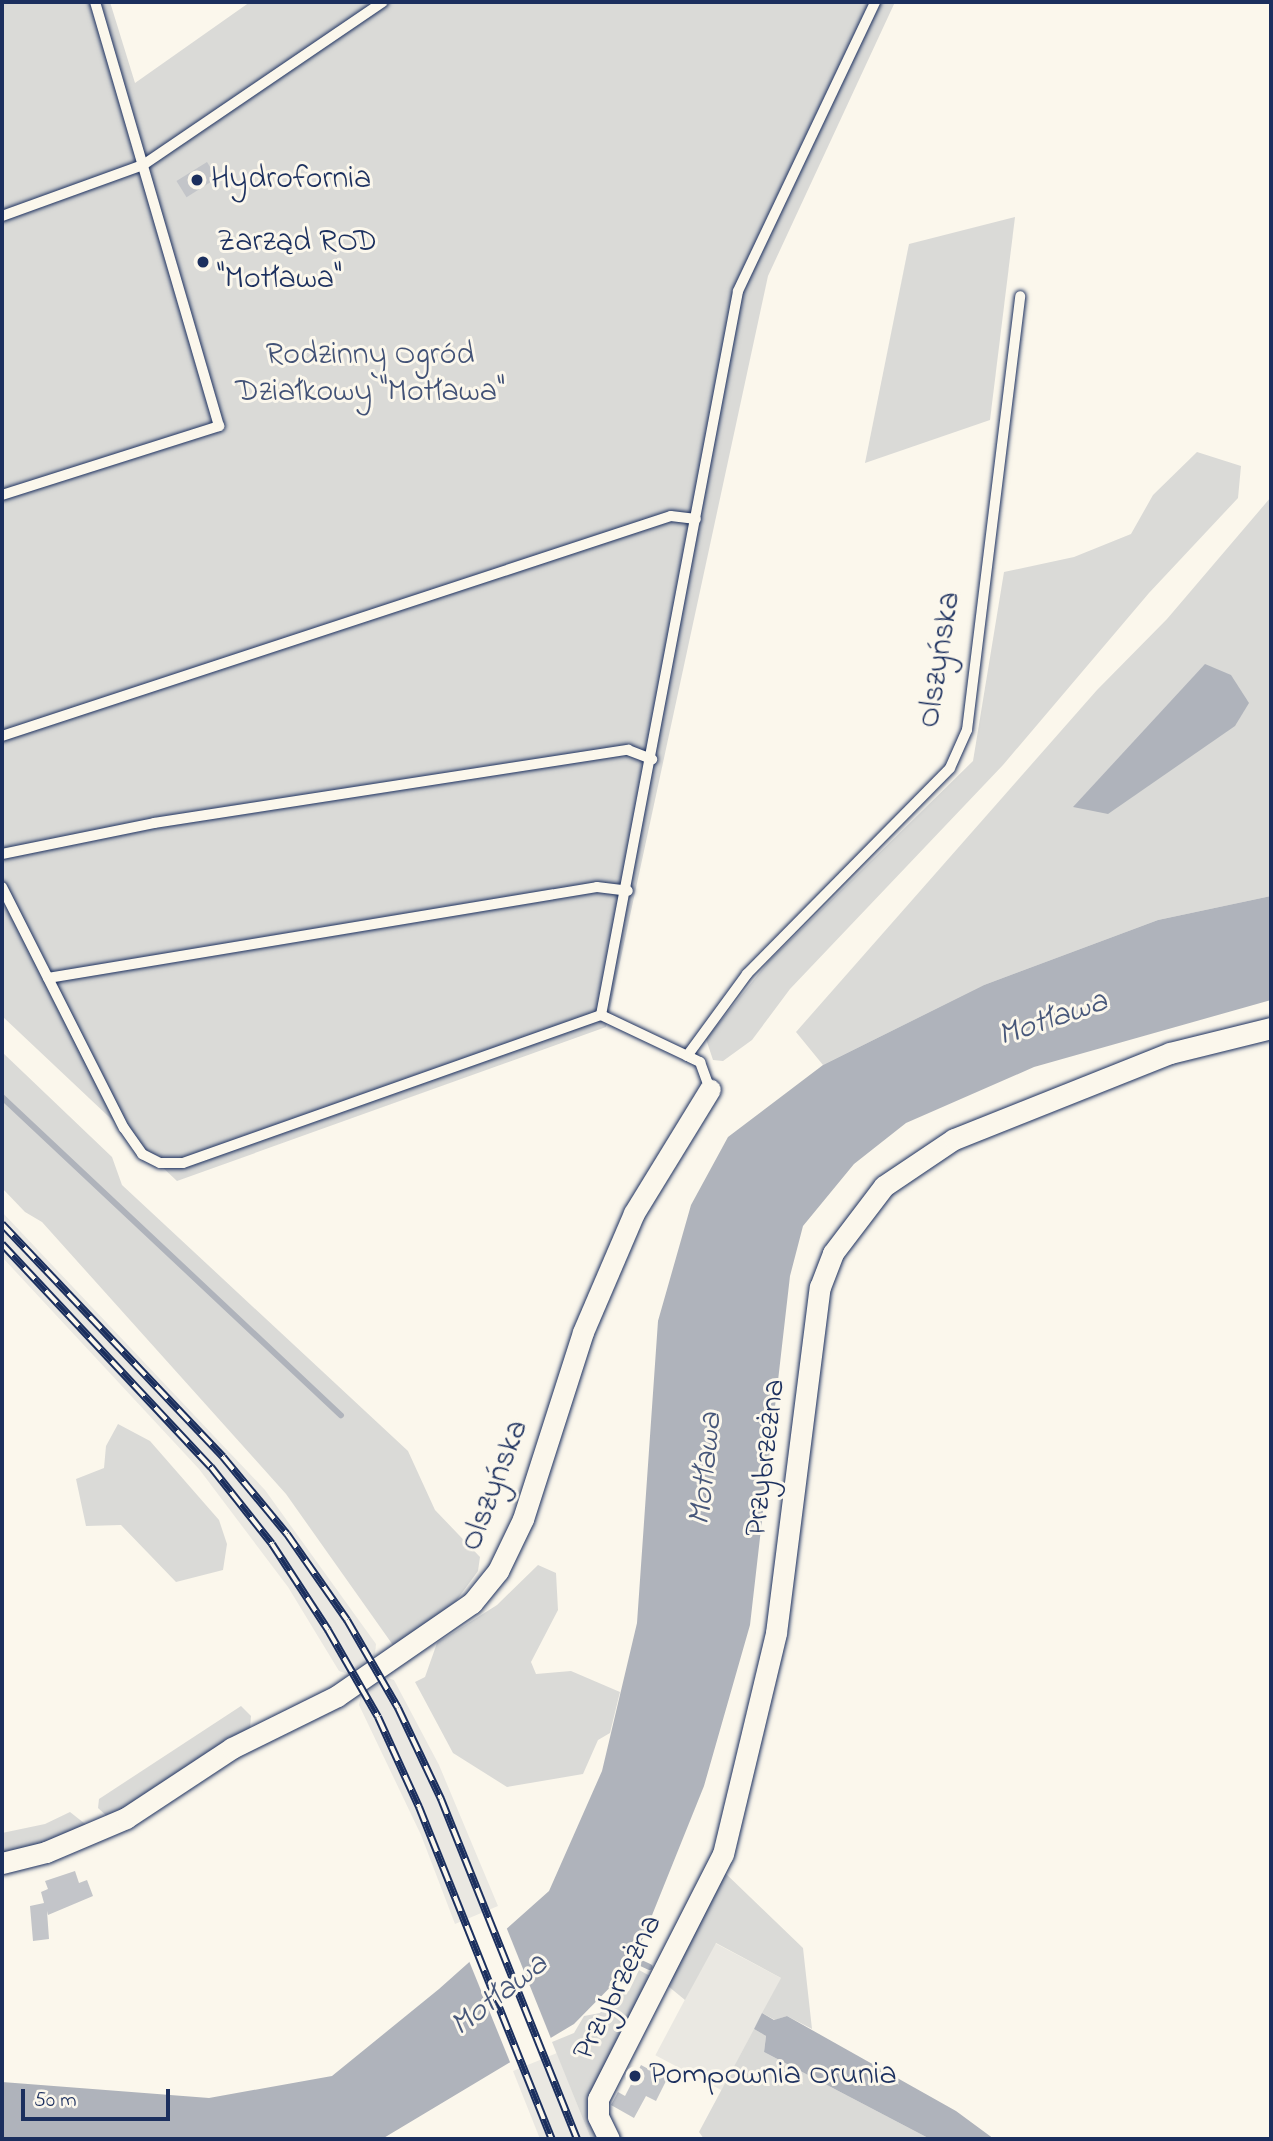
<!DOCTYPE html>
<meta charset="utf-8">
<style>
body{margin:0}
#map{position:relative;width:1273px;height:2141px;overflow:hidden;background:#fbf7ec;font-family:"Indie Flower",sans-serif}
div>[style]{position:absolute}
.built>*{inset:0;background:#eae8e2;transform-origin:0 0}
.green>*{inset:0;background:#dadad7}
.water>*{inset:0;background:#afb3bb}
.pier>*{inset:0;background:#fbf7ec}
.stream>*{height:6px;margin:-3px;padding:0 3px;transform-origin:3px;border-radius:3px;background:#afb3bb}
.building>*{inset:0;background:#c3c5c9;transform-origin:0 0}
.roads{filter:drop-shadow(0 0 2px #1b2f5e) drop-shadow(0 0 2px #1b2f5e)}
.service>*{height:10px;margin:-5px;padding:0 5px;transform-origin:5px;border-radius:5px;background:#fbf7ec}
.minor>*{height:21px;margin:-10.5px;padding:0 10.5px;transform-origin:10.5px;border-radius:10.5px;background:#fbf7ec}
.rail>*{height:8px;margin-top:-4px;transform-origin:0;background:repeating-linear-gradient(90deg,#fbf7ec 0 16px,#1b2f5e 0 32px);box-sizing:border-box;border-block:2px solid #1b2f5e}
.dots>*{width:19px;height:19px;translate:-50% -50%;box-sizing:border-box;border:4px solid #fbf7ec;border-radius:50%}
span{translate:-50% -50%;white-space:nowrap;text-align:center;line-height:1.15;-webkit-text-stroke:6px #fbf7ec;paint-order:stroke}
.poi-label{font-size:32px;color:#1b2f5e}
.left{translate:0 -50%;text-align:left}
.park-label{font-size:32px;color:#415176}
.street-label{font-size:32px;color:#1b2f5e}
.water-label{font-size:33px;color:#47577a;font-style:italic}
.frame{position:absolute;inset:0;border:4px solid #1b2f5e;pointer-events:none}
.scale{position:absolute;left:21px;top:2089px;width:149px;height:32px;box-sizing:border-box;border:4px solid #1b2f5e;border-top:0;padding-left:9px;font-size:21px;line-height:24px;white-space:nowrap;color:#1b2f5e;-webkit-text-stroke:5px #fbf7ec;paint-order:stroke}
</style>
<div id="map">
<div class="built">
<div style="clip-path:polygon(2px 1212px,265px 1490px,376px 1644px,375px 1654px,348px 1674px,339px 1671px,288px 1587px,199px 1469px,2px 1257px)"></div>
<div style="clip-path:polygon(388px 1678px,394px 1680px,439px 1765px,498px 1906px,455px 1924px,421px 1835px,359px 1705px,361px 1696px)"></div>
<div style="left:715px;top:1943px;width:75px;height:127px;rotate:28deg"></div>
<div style="clip-path:polygon(557px 2053px,591px 2139px,540px 2139px,513px 2071px)"></div>
</div>
<div class="green">
<div style="clip-path:polygon(2px 2px,110px 2px,135px 83px,250px 2px,895px 2px,768px 276px,606px 1027px,177px 1181px,2px 1016px)"></div>
<div style="clip-path:polygon(1015px 217px,990px 420px,865px 463px,909px 244px)"></div>
<div style="clip-path:polygon(1197px 452px,1241px 466px,1238px 498px,1149px 593px,1003px 765px,790px 989px,752px 1040px,723px 1061px,713px 1060px,706px 1039px,769px 961px,973px 761px,1004px 572px,1074px 557px,1131px 534px,1153px 495px)"></div>
<div style="clip-path:polygon(1271px 497px,1271px 896px,1158px 920px,984px 985px,823px 1065px,796px 1032px,1097px 690px,1167px 619px)"></div>
<div style="clip-path:polygon(2px 1052px,112px 1157px,122px 1185px,408px 1451px,435px 1510px,480px 1557px,478px 1571px,456px 1601px,395px 1648px,286px 1494px,42px 1222px,25px 1212px,2px 1188px)"></div>
<div style="clip-path:polygon(118px 1424px,150px 1441px,219px 1520px,227px 1544px,223px 1570px,176px 1582px,121px 1525px,86px 1526px,76px 1479px,104px 1468px,106px 1446px)"></div>
<div style="clip-path:polygon(538px 1565px,556px 1573px,558px 1610px,531px 1662px,536px 1674px,571px 1671px,620px 1692px,610px 1733px,598px 1740px,583px 1774px,507px 1787px,453px 1753px,415px 1682px,425px 1677px,437px 1643px,497px 1605px)"></div>
<div style="clip-path:polygon(241px 1706px,251px 1716px,250px 1728px,109px 1818px,98px 1808px,99px 1799px)"></div>
<div style="clip-path:polygon(70px 1812px,89px 1827px,62px 1839px,2px 1854px,2px 1833px,45px 1824px)"></div>
<div style="clip-path:polygon(722px 1870px,803px 1948px,812px 2029px,787px 2016px,775px 2020px,762px 2013px,781px 1978px,716px 1943px,685px 2000px,668px 1986px)"></div>
<div style="clip-path:polygon(639px 1970px,652px 1977px,596px 2084px,600px 2139px,591px 2139px,552px 2042px,574px 2033px,584px 2016px,600px 2013px,615px 1996px,629px 1991px)"></div>
<div style="clip-path:polygon(754px 2029px,766px 2036px,764px 2052px,930px 2139px,704px 2139px,699px 2132px)"></div>
</div>
<div class="water">
<div style="clip-path:polygon(1205px 664px,1231px 675px,1249px 703px,1235px 726px,1108px 814px,1073px 807px)"></div>
<div style="clip-path:polygon(1271px 896px,1271px 1000px,1034px 1067px,906px 1123px,854px 1164px,803px 1226px,790px 1276px,750px 1625px,704px 1786px,632px 1965px,574px 2024px,382px 2139px,2px 2139px,2px 2082px,209px 2098px,332px 2076px,439px 1989px,549px 1891px,602px 1771px,637px 1623px,658px 1321px,691px 1205px,728px 1137px,823px 1065px,984px 985px,1158px 920px)"></div>
<div style="clip-path:polygon(762px 2013px,774px 2020px,787px 2016px,956px 2111px,994px 2139px,930px 2139px,764px 2052px,766px 2036px,754px 2029px)"></div>
</div>
<div class="pier">
<div style="clip-path:polygon(505px 1924px,552px 2041px,512px 2067px,467px 1956px)"></div>
</div>
<div class="stream">
<div style="left:2px;top:1097px;width:465px;rotate:43.2deg"></div>
<div style="left:626px;top:1956px;width:26px;rotate:25deg"></div>
</div>
<div class="building">
<div style="left:207px;top:162px;width:19px;height:36px;rotate:58deg"></div>
<div style="clip-path:polygon(75px 1871px,79px 1883px,87px 1880px,93px 1896px,48px 1915px,47px 1911px,49px 1939px,33px 1941px,30px 1906px,44px 1903px,41px 1892px,48px 1889px,45px 1881px)"></div>
<div style="clip-path:polygon(641px 2065px,667px 2079px,656px 2101px,646px 2096px,634px 2118px,611px 2105px,618px 2092px,625px 2096px)"></div>
</div>
<div class="roads">
<div class="service">
<div style="left:2px;top:216px;width:150px;rotate:-19.9deg"></div>
<div style="left:143px;top:165px;width:290px;rotate:-34.2deg"></div>
<div style="left:2px;top:495px;width:228px;rotate:-17.6deg"></div>
<div style="left:219px;top:426px;width:442px;rotate:-106.3deg"></div>
<div style="left:2px;top:736px;width:704px;rotate:-18.2deg"></div>
<div style="left:671px;top:516px;width:25px;rotate:7deg"></div>
<div style="left:2px;top:854px;width:155px;rotate:-11.5deg"></div>
<div style="left:154px;top:823px;width:480px;rotate:-8.8deg"></div>
<div style="left:628px;top:750px;width:26px;rotate:21deg"></div>
<div style="left:2px;top:887px;width:270px;rotate:63.2deg"></div>
<div style="left:124px;top:1128px;width:32px;rotate:55deg"></div>
<div style="left:142px;top:1154px;width:20px;rotate:27deg"></div>
<div style="left:160px;top:1163px;width:23px"></div>
<div style="left:183px;top:1163px;width:443px;rotate:-19.5deg"></div>
<div style="left:601px;top:1015px;width:110px;rotate:25.4deg"></div>
<div style="left:700px;top:1062px;width:29px;rotate:70deg"></div>
<div style="left:48px;top:978px;width:556px;rotate:-9.41deg"></div>
<div style="left:597px;top:887px;width:31px;rotate:7deg"></div>
<div style="left:601px;top:1015px;width:737px;rotate:-79.28deg"></div>
<div style="left:738px;top:291px;width:320px;rotate:-64.6deg"></div>
<div style="left:687px;top:1056px;width:102px;rotate:-53.8deg"></div>
<div style="left:747px;top:974px;width:289px;rotate:-45.4deg"></div>
<div style="left:950px;top:768px;width:42px;rotate:-65.9deg"></div>
<div style="left:967px;top:730px;width:437px;rotate:-83deg"></div>
</div>
<div class="minor">
<div style="left:2px;top:1863px;width:45px;rotate:-14deg"></div>
<div style="left:46px;top:1852px;width:87px;rotate:-23deg"></div>
<div style="left:126px;top:1818px;width:127px;rotate:-33.4deg"></div>
<div style="left:232px;top:1748px;width:117px;rotate:-26.3deg"></div>
<div style="left:337px;top:1696px;width:164px;rotate:-34.6deg"></div>
<div style="left:472px;top:1603px;width:41px;rotate:-50.9deg"></div>
<div style="left:498px;top:1571px;width:58px;rotate:-64.3deg"></div>
<div style="left:523px;top:1519px;width:196px;rotate:-72.2deg"></div>
<div style="left:583px;top:1332px;width:129px;rotate:-66.8deg"></div>
<div style="left:634px;top:1213px;width:145px;rotate:-58.5deg"></div>
<div style="left:609px;top:2139px;width:25px;rotate:-116deg"></div>
<div style="left:598px;top:2116px;width:17px;rotate:-90deg"></div>
<div style="left:598px;top:2099px;width:275px;rotate:-63deg"></div>
<div style="left:723px;top:1854px;width:227px;rotate:-76.5deg"></div>
<div style="left:776px;top:1633px;width:349px;rotate:-82.8deg"></div>
<div style="left:820px;top:1287px;width:36px;rotate:-69deg"></div>
<div style="left:833px;top:1253px;width:84px;rotate:-52.7deg"></div>
<div style="left:884px;top:1186px;width:84px;rotate:-33.9deg"></div>
<div style="left:954px;top:1139px;width:232px;rotate:-21.7deg"></div>
<div style="left:1170px;top:1053px;width:104px;rotate:-13.9deg"></div>
</div>
</div>
<div class="rail">
<div style="left:2px;top:1224px;width:321px;rotate:46.5deg"></div>
<div style="left:223px;top:1457px;width:100px;rotate:50.3deg"></div>
<div style="left:287px;top:1534px;width:105px;rotate:55.1deg"></div>
<div style="left:347px;top:1620px;width:102px;rotate:59.9deg"></div>
<div style="left:398px;top:1708px;width:101px;rotate:64.7deg"></div>
<div style="left:441px;top:1799px;width:366px;rotate:68.2deg"></div>
<div style="left:2px;top:1244px;width:306px;rotate:46.9deg"></div>
<div style="left:211px;top:1467px;width:98px;rotate:51.6deg"></div>
<div style="left:272px;top:1544px;width:103px;rotate:56.9deg"></div>
<div style="left:328px;top:1630px;width:100px;rotate:60.1deg"></div>
<div style="left:378px;top:1717px;width:99px;rotate:65.5deg"></div>
<div style="left:419px;top:1807px;width:358px;rotate:68.2deg"></div>
</div>
<div class="dots">
<div style="left:197px;top:180px;background:#1b2f5e"></div>
<div style="left:203px;top:262px;background:#1b2f5e"></div>
<div style="left:635px;top:2076px;background:#1b2f5e"></div>
</div>
<div class="poi-label">
<span class="left" style="left:211px;top:180px">Hydrofornia</span>
<span class="left" style="left:217px;top:262px">Zarząd ROD<br>"Motława"</span>
<span class="left" style="left:649px;top:2076px">Pompownia Orunia</span>
</div>
<div class="park-label">
<span style="left:370px;top:375px">Rodzinny Ogród<br>Działkowy "Motława"</span>
</div>
<div class="street-label">
<span style="left:941px;top:660px;rotate:-81deg">Olszyńska</span>
<span style="left:767px;top:1458px;rotate:-83deg">Przybrzeżna</span>
<span style="left:496px;top:1486px;rotate:-69deg">Olszyńska</span>
<span style="left:619px;top:1988px;rotate:-63deg">Przybrzeżna</span>
</div>
<div class="water-label">
<span style="left:1053px;top:1020px;rotate:-19deg">Motława</span>
<span style="left:707px;top:1469px;rotate:-84deg">Motława</span>
<span style="left:500px;top:1996px;rotate:-38deg">Motława</span>
</div>
<div class="frame"></div>
<div class="scale">50 m</div>
</div>
